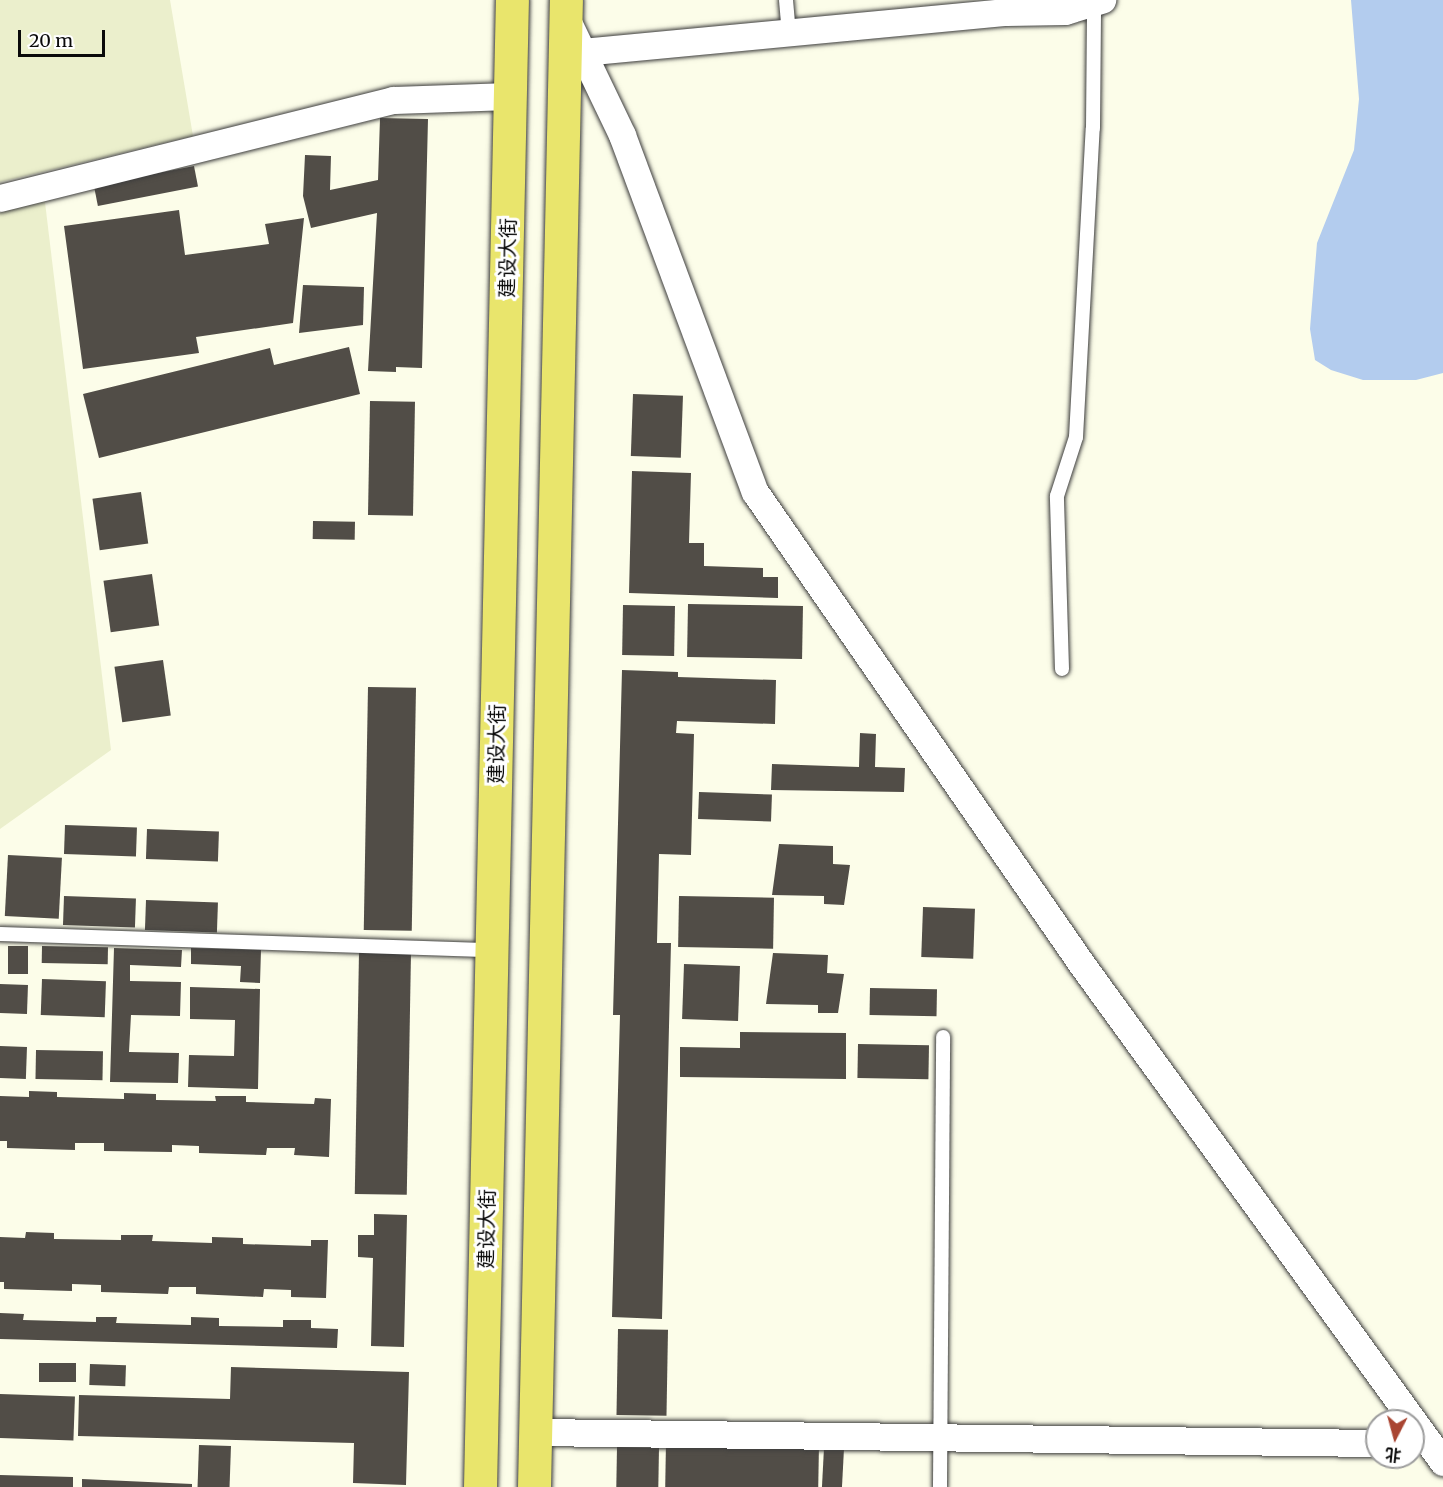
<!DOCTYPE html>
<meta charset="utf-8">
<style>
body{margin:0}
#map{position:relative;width:1443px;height:1487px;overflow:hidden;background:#fcfde9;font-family:Merriweather,"Noto Sans SC",serif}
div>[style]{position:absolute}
.farmland>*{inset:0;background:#ebefcc}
.water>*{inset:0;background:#b3ccee}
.building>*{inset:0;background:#514d47;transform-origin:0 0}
.roads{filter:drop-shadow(0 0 2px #3d3d3d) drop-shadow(0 0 2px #3d3d3d)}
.service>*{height:14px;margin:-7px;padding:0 7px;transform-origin:7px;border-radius:7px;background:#fff}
.minor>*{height:27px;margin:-13.5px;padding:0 13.5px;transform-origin:13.5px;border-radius:13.5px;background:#fff}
.primary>*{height:33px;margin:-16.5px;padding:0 16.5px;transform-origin:16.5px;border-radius:16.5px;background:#e9e56c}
span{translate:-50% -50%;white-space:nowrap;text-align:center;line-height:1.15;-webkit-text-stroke:6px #fff;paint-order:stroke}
.street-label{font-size:20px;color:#0a0a0a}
.north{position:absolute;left:1365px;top:1409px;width:60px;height:60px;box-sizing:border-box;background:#fff;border:2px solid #9d9d9d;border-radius:50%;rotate:186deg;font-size:16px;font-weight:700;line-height:24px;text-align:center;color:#0a0a0a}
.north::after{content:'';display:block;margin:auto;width:21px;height:27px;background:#a94532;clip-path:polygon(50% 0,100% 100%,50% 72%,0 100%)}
.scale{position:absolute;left:18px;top:30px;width:87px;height:27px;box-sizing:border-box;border:3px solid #0a0a0a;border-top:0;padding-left:8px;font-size:18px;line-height:21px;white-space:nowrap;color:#0a0a0a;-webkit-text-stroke:4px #fff;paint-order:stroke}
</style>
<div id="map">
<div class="farmland">
<div style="clip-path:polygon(0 0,170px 0,193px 136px,0 182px)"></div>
<div style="clip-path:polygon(44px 194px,111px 750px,0 829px,0 207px)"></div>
</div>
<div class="water">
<div style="clip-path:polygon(1351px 0,1443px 0,1443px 373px,1416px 380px,1363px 380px,1331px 370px,1315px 360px,1310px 329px,1317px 243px,1354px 150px,1359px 99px)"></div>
</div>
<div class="building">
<div style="clip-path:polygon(380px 118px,428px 119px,422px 368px,396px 367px,396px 372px,368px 371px,377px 213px,311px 228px,303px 196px,305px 155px,331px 156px,330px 190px,378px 180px)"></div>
<div style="left:194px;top:166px;width:21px;height:102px;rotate:79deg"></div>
<div style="clip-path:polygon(179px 210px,185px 255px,269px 244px,265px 224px,304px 218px,293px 323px,196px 337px,199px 353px,83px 369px,64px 226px)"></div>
<div style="clip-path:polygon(303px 285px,364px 287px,363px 325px,299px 333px)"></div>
<div style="clip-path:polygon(349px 347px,360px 394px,99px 458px,83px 394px,270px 348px,274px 365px)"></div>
<div style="left:633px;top:394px;width:50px;height:62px;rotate:2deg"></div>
<div style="left:370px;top:401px;width:45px;height:114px;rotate:1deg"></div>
<div style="clip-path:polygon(632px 471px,691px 473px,689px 543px,704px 543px,704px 566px,763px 568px,763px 577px,778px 577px,778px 598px,629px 593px)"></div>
<div style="left:141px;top:492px;width:52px;height:49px;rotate:82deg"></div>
<div style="left:313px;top:521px;width:42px;height:18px;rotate:1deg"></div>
<div style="left:152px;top:574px;width:52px;height:49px;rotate:82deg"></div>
<div style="left:688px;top:604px;width:115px;height:53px;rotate:1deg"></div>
<div style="left:623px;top:605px;width:52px;height:50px;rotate:1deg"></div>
<div style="left:163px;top:660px;width:56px;height:49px;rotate:82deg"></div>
<div style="clip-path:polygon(622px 670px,678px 672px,678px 677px,776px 680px,775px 724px,677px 721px,676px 733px,694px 734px,691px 855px,659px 854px,657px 943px,671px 943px,662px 1319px,612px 1317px,620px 1015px,613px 1015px)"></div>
<div style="left:368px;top:687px;width:48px;height:243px;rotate:1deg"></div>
<div style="clip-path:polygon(860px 733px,876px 734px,875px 767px,905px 768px,904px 792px,771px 790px,772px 764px,859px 767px)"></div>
<div style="left:699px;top:792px;width:73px;height:27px;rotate:2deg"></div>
<div style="left:65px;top:825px;width:72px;height:29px;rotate:2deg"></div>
<div style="left:147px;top:829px;width:72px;height:30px;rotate:2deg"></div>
<div style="clip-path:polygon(779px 844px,833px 846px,833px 864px,850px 865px,844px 905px,824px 904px,824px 896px,772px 895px)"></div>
<div style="left:8px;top:855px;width:54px;height:61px;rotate:3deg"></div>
<div style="left:64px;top:896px;width:72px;height:29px;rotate:2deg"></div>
<div style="left:679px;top:896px;width:95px;height:51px;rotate:1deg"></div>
<div style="left:146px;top:900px;width:72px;height:30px;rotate:2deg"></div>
<div style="left:923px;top:907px;width:52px;height:50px;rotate:2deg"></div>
<div style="left:8px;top:946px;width:20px;height:28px"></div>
<div style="left:42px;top:946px;width:66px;height:17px;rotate:1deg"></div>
<div style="clip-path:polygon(114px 948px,182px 950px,181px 967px,130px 965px,130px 981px,181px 982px,180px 1016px,131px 1015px,129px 1052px,179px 1053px,178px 1083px,110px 1082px)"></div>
<div style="clip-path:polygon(191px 948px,261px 950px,260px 983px,240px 982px,241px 966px,191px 964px)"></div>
<div style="left:359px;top:952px;width:52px;height:242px;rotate:1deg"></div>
<div style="clip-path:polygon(773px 953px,828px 955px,827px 973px,844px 974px,838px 1013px,818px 1013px,818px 1005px,766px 1004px)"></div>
<div style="left:684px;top:964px;width:56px;height:55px;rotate:2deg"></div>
<div style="left:42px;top:979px;width:64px;height:36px;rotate:2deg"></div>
<div style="left:0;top:984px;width:28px;height:29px;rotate:2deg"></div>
<div style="clip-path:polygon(190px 987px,260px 989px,258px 1089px,188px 1087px,189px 1055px,234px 1056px,235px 1020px,190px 1019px)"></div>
<div style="left:870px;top:988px;width:67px;height:27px;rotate:1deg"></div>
<div style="clip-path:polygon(740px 1032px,846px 1033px,846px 1079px,680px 1077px,680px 1047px,740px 1048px)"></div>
<div style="left:858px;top:1044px;width:71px;height:34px;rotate:1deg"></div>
<div style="left:0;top:1046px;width:27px;height:32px;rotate:2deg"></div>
<div style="left:36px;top:1050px;width:67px;height:29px;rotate:1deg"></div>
<div style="clip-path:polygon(29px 1091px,57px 1092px,57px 1097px,124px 1099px,124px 1093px,156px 1094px,156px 1100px,216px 1101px,215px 1096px,246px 1096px,246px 1102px,314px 1104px,315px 1098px,331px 1099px,329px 1157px,294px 1155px,295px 1148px,267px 1148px,266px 1155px,199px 1153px,199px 1146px,172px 1145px,172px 1152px,104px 1151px,104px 1143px,75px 1143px,75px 1150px,7px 1148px,7px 1141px,0 1141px,0 1096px,29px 1097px)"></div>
<div style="clip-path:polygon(374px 1214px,407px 1215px,404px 1347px,371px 1346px,373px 1258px,358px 1257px,358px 1235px,374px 1235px)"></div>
<div style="clip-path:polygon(26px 1232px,54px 1233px,54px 1239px,121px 1240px,121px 1235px,153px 1235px,152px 1241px,212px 1243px,212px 1237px,243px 1238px,243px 1244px,311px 1246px,311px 1240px,328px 1240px,326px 1298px,291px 1297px,291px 1290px,264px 1289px,263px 1297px,196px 1294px,196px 1287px,169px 1287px,168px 1294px,101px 1292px,101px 1285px,72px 1284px,72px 1291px,4px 1289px,4px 1282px,0 1282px,0 1237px,25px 1238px)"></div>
<div style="clip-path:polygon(0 1313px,24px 1314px,23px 1320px,96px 1322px,96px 1317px,117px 1317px,116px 1323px,191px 1325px,191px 1317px,219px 1318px,219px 1326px,283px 1327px,283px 1320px,311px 1320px,311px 1328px,338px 1329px,337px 1348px,0 1339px)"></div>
<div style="left:618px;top:1329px;width:50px;height:86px;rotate:1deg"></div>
<div style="left:39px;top:1363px;width:37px;height:19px"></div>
<div style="left:90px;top:1364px;width:36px;height:21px;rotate:2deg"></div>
<div style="clip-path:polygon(231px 1367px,409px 1372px,406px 1485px,353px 1483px,354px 1443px,78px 1436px,79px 1395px,230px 1399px)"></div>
<div style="left:0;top:1394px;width:75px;height:44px;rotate:2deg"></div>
<div style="left:666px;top:1442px;width:153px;height:45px;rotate:1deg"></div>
<div style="left:199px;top:1445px;width:32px;height:42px;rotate:2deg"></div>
<div style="left:617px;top:1447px;width:42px;height:40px;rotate:1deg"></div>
<div style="left:824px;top:1448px;width:20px;height:39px;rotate:3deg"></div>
<div style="clip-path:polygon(0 1475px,73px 1477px,73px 1487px,0 1487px)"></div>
<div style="clip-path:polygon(82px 1479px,192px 1484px,192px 1487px,82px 1487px)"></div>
</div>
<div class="roads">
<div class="service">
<div style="left:786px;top:0;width:32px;rotate:85deg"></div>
<div style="left:1062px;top:669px;width:173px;rotate:-91.7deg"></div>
<div style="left:1057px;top:496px;width:62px;rotate:-72.1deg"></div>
<div style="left:1076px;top:437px;width:309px;rotate:-86.9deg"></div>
<div style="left:1093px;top:128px;width:126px;rotate:-89.5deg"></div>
<div style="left:0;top:934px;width:492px;rotate:1.9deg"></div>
<div style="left:940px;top:1487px;width:450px;rotate:-89.6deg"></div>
</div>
<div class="minor">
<div style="left:566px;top:18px;width:130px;rotate:64.4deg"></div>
<div style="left:622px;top:135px;width:381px;rotate:69.6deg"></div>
<div style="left:755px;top:492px;width:576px;rotate:55.32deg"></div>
<div style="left:1083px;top:966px;width:613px;rotate:54.03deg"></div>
<div style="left:582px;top:52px;width:426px;rotate:-5.4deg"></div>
<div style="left:1006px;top:12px;width:59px;rotate:-1deg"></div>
<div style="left:1065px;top:11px;width:39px;rotate:-17deg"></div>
<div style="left:0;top:198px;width:405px;rotate:-14deg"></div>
<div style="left:393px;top:100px;width:117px;rotate:-2deg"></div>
<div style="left:535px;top:1432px;width:842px;rotate:0.75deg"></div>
</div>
<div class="primary">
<div style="left:480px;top:1487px;width:1487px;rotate:-88.77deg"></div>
<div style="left:534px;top:1487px;width:1487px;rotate:-88.77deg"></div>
</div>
</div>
<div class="street-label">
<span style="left:507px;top:258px;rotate:-89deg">建设大街</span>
<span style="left:496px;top:744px;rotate:-89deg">建设大街</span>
<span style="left:486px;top:1229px;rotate:-89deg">建设大街</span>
</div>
<div class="north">北</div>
<div class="scale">20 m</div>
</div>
